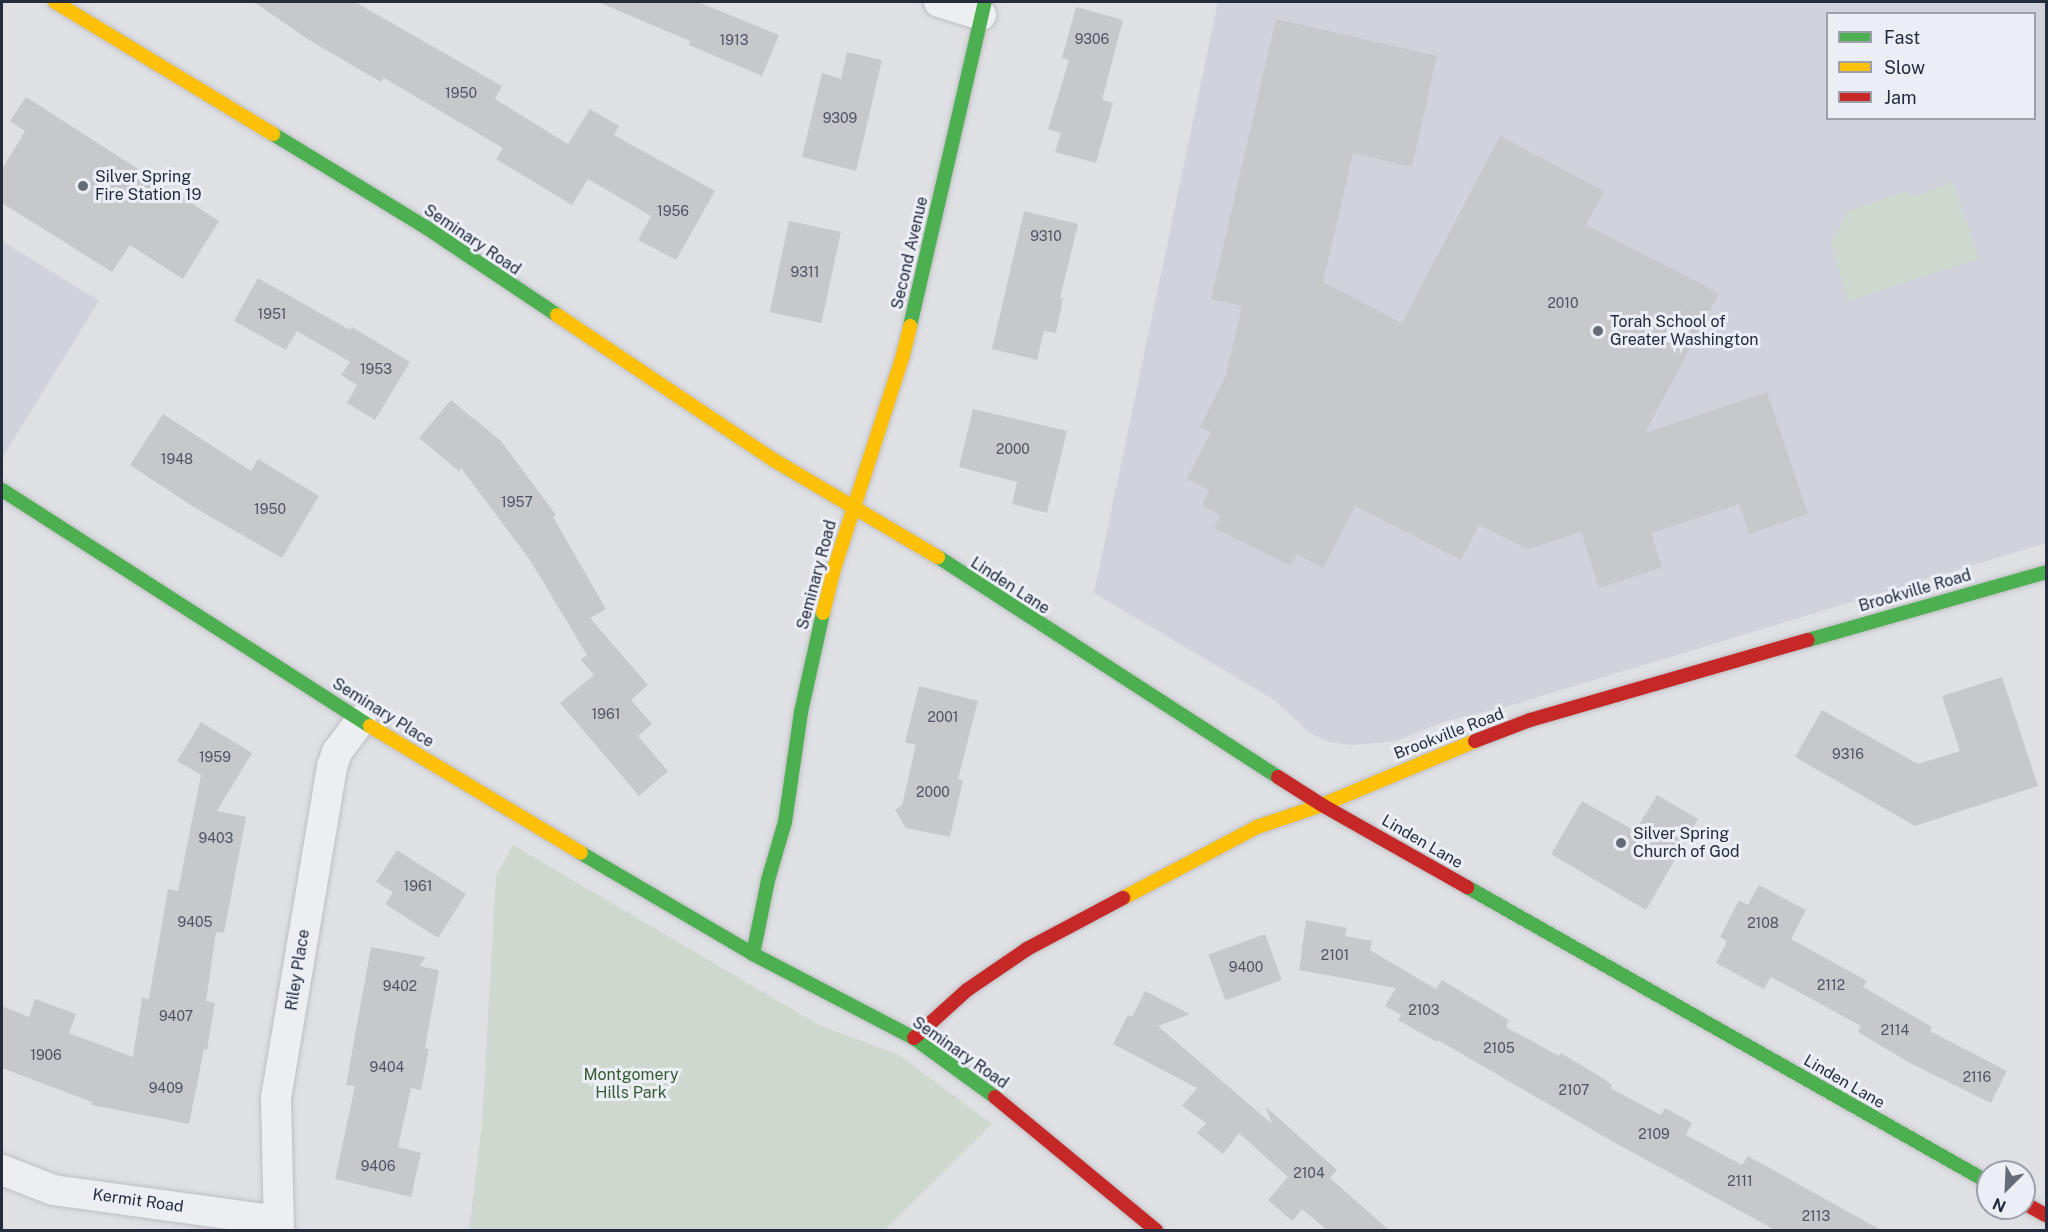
<!DOCTYPE html>
<style>
body{margin:0}
#map{position:relative;width:2048px;height:1232px;overflow:hidden;background:#dfe0e4;font-family:"Public Sans",sans-serif}
div>[style]{position:absolute}
.built>*{inset:0;background:#d0d3db}
.green>*{inset:0;background:#ced8ce}
.building>*{inset:0;background:#c7c8cc;transform-origin:0 0}
.roads{filter:drop-shadow(0 0 2px #bdbec2) drop-shadow(0 0 2px #bdbec2)}
.street>*{height:30px;margin:-15px;padding:0 15px;transform-origin:15px;border-radius:15px;background:#edeef1}
.fast>*{height:14px;margin:-7px;padding:0 7px;transform-origin:7px;border-radius:7px;background:#4caf50}
.slow>*{height:14px;margin:-7px;padding:0 7px;transform-origin:7px;border-radius:7px;background:#ffc107}
.jam>*{height:14px;margin:-7px;padding:0 7px;transform-origin:7px;border-radius:7px;background:#c62828}
.dots>*{width:16px;height:16px;translate:-50% -50%;box-sizing:border-box;border:3px solid #ebeef5;border-radius:50%}
span{translate:-50% -50%;white-space:nowrap;text-align:center;line-height:1.15;-webkit-text-stroke:6px #ebeef5;paint-order:stroke}
.number-label{font-size:14px;color:#4e5462}
.number-label span{-webkit-text-stroke-width:0}
.poi-label{font-size:16px;color:#252c3e}
.left{translate:0 -50%;text-align:left}
.street-label{font-size:16px;color:#252c3e}
.park-label{font-size:16px;color:#365a31}
.frame{position:absolute;inset:0;border:3px solid #252c3e;pointer-events:none}
.legend{position:absolute;left:1826px;top:12px;width:210px;height:108px;box-sizing:border-box;background:#ebeef5;border:2px solid #9ca0ac;margin:0;padding:8px 10px;list-style:none;font-size:18px;color:#252c3e}
.legend li{display:flex;align-items:center;gap:12px;height:30px}
.legend b{width:30px;border:2px solid #9ca0ac}
.north{position:absolute;left:1976px;top:1160px;width:60px;height:60px;box-sizing:border-box;background:#ebeef5;border:2px solid #9ca0ac;border-radius:50%;rotate:204deg;font-size:16px;font-weight:700;line-height:24px;text-align:center;color:#252c3e}
.north::after{content:'';display:block;margin:auto;width:21px;height:27px;background:#666b78;clip-path:polygon(50% 0,100% 100%,50% 72%,0 100%)}
</style>
<div id="map">
<div class="built">
<div style="clip-path:polygon(evenodd,1218px 2px,2046px 2px,2046px 543px,1505px 707px,1443px 722px,1396px 741px,1353px 745px,1329px 742px,1311px 734px,1274px 700px,1094px 593px,1218px 2px,1828px 14px,2034px 14px,2034px 118px,1828px 118px,1828px 14px)"></div>
<div style="clip-path:polygon(2px 241px,99px 301px,2px 458px)"></div>
</div>
<div class="green">
<div style="clip-path:polygon(1953px 182px,1979px 259px,1848px 301px,1831px 244px,1847px 212px,1908px 191px,1912px 197px)"></div>
<div style="clip-path:polygon(513px 845px,819px 1025px,899px 1055px,992px 1124px,885px 1230px,469px 1230px,482px 1124px,496px 876px)"></div>
</div>
<div class="building">
<div style="clip-path:polygon(254px 2px,355px 2px,502px 86px,495px 99px,568px 144px,590px 109px,619px 126px,614px 135px,715px 191px,676px 260px,638px 240px,651px 216px,588px 179px,572px 205px,496px 159px,503px 148px,384px 78px,381px 82px,309px 40px)"></div>
<div style="clip-path:polygon(598px 2px,698px 2px,779px 35px,762px 76px,689px 45px,690px 41px)"></div>
<div style="clip-path:polygon(1076px 7px,1123px 20px,1102px 100px,1113px 103px,1096px 163px,1055px 152px,1061px 133px,1048px 129px,1069px 60px,1062px 58px)"></div>
<div style="clip-path:polygon(1276px 19px,1437px 56px,1412px 167px,1353px 153px,1323px 282px,1402px 323px,1500px 136px,1604px 191px,1586px 225px,1719px 293px,1645px 433px,1767px 392px,1808px 514px,1749px 534px,1739px 504px,1651px 533px,1662px 567px,1599px 588px,1581px 532px,1528px 549px,1479px 525px,1461px 560px,1355px 506px,1323px 568px,1297px 554px,1291px 566px,1214px 528px,1220px 515px,1202px 506px,1209px 490px,1187px 479px,1211px 432px,1200px 427px,1226px 375px,1242px 306px,1211px 299px)"></div>
<div style="clip-path:polygon(847px 52px,882px 60px,856px 171px,802px 157px,822px 73px,841px 79px)"></div>
<div style="clip-path:polygon(26px 97px,219px 221px,183px 279px,130px 245px,112px 272px,2px 203px,2px 169px,25px 131px,10px 121px)"></div>
<div style="clip-path:polygon(1024px 211px,1078px 224px,1060px 298px,1063px 298px,1056px 333px,1044px 331px,1037px 360px,992px 349px)"></div>
<div style="left:789px;top:221px;width:53px;height:93px;rotate:12deg"></div>
<div style="clip-path:polygon(258px 278px,350px 330px,352px 327px,410px 362px,375px 420px,347px 403px,357px 385px,341px 375px,350px 362px,297px 331px,286px 350px,234px 321px)"></div>
<div style="clip-path:polygon(451px 400px,501px 441px,556px 515px,553px 517px,606px 609px,590px 618px,648px 685px,631px 700px,652px 724px,638px 736px,668px 771px,639px 796px,560px 703px,594px 675px,581px 660px,587px 655px,530px 560px,461px 468px,459px 471px,419px 438px)"></div>
<div style="clip-path:polygon(973px 409px,1067px 431px,1047px 513px,1012px 504px,1017px 482px,959px 467px)"></div>
<div style="clip-path:polygon(163px 414px,251px 471px,258px 459px,319px 496px,282px 558px,192px 506px,130px 465px)"></div>
<div style="clip-path:polygon(2002px 677px,2038px 786px,1915px 826px,1795px 757px,1822px 710px,1918px 764px,1960px 751px,1942px 696px)"></div>
<div style="clip-path:polygon(919px 686px,978px 701px,958px 779px,963px 780px,950px 837px,906px 828px,895px 810px,902px 805px,916px 745px,905px 742px)"></div>
<div style="clip-path:polygon(201px 722px,252px 753px,217px 811px,246px 817px,224px 933px,216px 932px,206px 1001px,215px 1003px,207px 1050px,204px 1049px,189px 1124px,92px 1105px,92px 1102px,2px 1068px,2px 1006px,29px 1017px,35px 999px,76px 1014px,69px 1033px,133px 1057px,142px 998px,149px 999px,168px 889px,178px 891px,201px 775px,177px 761px)"></div>
<div style="clip-path:polygon(1657px 795px,1698px 819px,1646px 910px,1551px 854px,1582px 801px,1635px 831px)"></div>
<div style="clip-path:polygon(397px 850px,466px 894px,438px 938px,385px 904px,393px 892px,376px 882px)"></div>
<div style="clip-path:polygon(1759px 885px,1806px 910px,1791px 939px,1867px 981px,1863px 987px,1932px 1027px,1930px 1031px,2007px 1071px,1991px 1103px,1908px 1062px,1858px 1032px,1861px 1026px,1771px 977px,1764px 989px,1716px 963px,1727px 941px,1720px 937px,1739px 900px,1748px 905px)"></div>
<div style="clip-path:polygon(1306px 920px,1347px 928px,1345px 936px,1372px 941px,1370px 950px,1436px 989px,1442px 980px,1509px 1020px,1506px 1027px,1559px 1056px,1561px 1053px,1604px 1079px,1612px 1085px,1610px 1088px,1661px 1115px,1665px 1108px,1692px 1123px,1686px 1135px,1742px 1165px,1748px 1156px,1881px 1230px,1775px 1230px,1617px 1144px,1438px 1040px,1437px 1042px,1398px 1020px,1401px 1015px,1385px 1006px,1396px 988px,1299px 970px)"></div>
<div style="left:1265px;top:934px;width:49px;height:60px;rotate:70deg"></div>
<div style="clip-path:polygon(371px 947px,426px 957px,419px 966px,439px 970px,425px 1048px,429px 1049px,421px 1090px,411px 1088px,398px 1147px,421px 1153px,411px 1197px,335px 1179px,355px 1086px,346px 1085px)"></div>
<div style="clip-path:polygon(1145px 991px,1190px 1014px,1158px 1026px,1272px 1124px,1266px 1107px,1337px 1170px,1330px 1178px,1389px 1230px,1327px 1230px,1302px 1209px,1292px 1221px,1268px 1200px,1288px 1177px,1239px 1133px,1223px 1154px,1197px 1133px,1206px 1123px,1182px 1106px,1197px 1088px,1113px 1044px,1128px 1015px,1132px 1017px)"></div>
</div>
<div class="roads">
<div class="street">
<div style="left:939px;top:2px;width:44px;rotate:17.2deg"></div>
<div style="left:2px;top:1170px;width:55px;rotate:21.4deg"></div>
<div style="left:53px;top:1190px;width:227px;rotate:7.8deg"></div>
<div style="left:279px;top:1230px;width:132px;rotate:-91.3deg"></div>
<div style="left:276px;top:1098px;width:336px;rotate:-80.4deg"></div>
<div style="left:332px;top:767px;width:16px;rotate:-72deg"></div>
<div style="left:337px;top:752px;width:40px;rotate:-53deg"></div>
</div>
<div class="fast">
<div style="left:273px;top:134px;width:180px;rotate:31.4deg"></div>
<div style="left:427px;top:228px;width:156px;rotate:33.8deg"></div>
<div style="left:910px;top:326px;width:333px;rotate:-77deg"></div>
<div style="left:2px;top:490px;width:437px;rotate:32.7deg"></div>
<div style="left:938px;top:557px;width:405px;rotate:32.9deg"></div>
<div style="left:1808px;top:640px;width:248px;rotate:-15.9deg"></div>
<div style="left:581px;top:853px;width:199px;rotate:30.4deg"></div>
<div style="left:753px;top:954px;width:182px;rotate:27.6deg"></div>
<div style="left:914px;top:1038px;width:100px;rotate:36.1deg"></div>
<div style="left:1467px;top:887px;width:599px;rotate:29.52deg"></div>
<div style="left:753px;top:954px;width:76px;rotate:-78.5deg"></div>
<div style="left:768px;top:880px;width:60px;rotate:-73.7deg"></div>
<div style="left:785px;top:822px;width:111px;rotate:-81.7deg"></div>
<div style="left:801px;top:712px;width:101px;rotate:-77.5deg"></div>
</div>
<div class="slow">
<div style="left:55px;top:2px;width:255px;rotate:31.2deg"></div>
<div style="left:557px;top:315px;width:259px;rotate:33.8deg"></div>
<div style="left:772px;top:459px;width:193px;rotate:30.6deg"></div>
<div style="left:823px;top:613px;width:45px;rotate:-76deg"></div>
<div style="left:834px;top:569px;width:225px;rotate:-72.1deg"></div>
<div style="left:903px;top:355px;width:30px;rotate:-76deg"></div>
<div style="left:370px;top:726px;width:246px;rotate:31deg"></div>
<div style="left:1123px;top:898px;width:152px;rotate:-27.9deg"></div>
<div style="left:1257px;top:827px;width:69px;rotate:-18.7deg"></div>
<div style="left:1322px;top:805px;width:166px;rotate:-22.7deg"></div>
</div>
<div class="jam">
<div style="left:1475px;top:741px;width:59px;rotate:-20.9deg"></div>
<div style="left:1530px;top:720px;width:289px;rotate:-16.1deg"></div>
<div style="left:1278px;top:777px;width:52px;rotate:32.5deg"></div>
<div style="left:1322px;top:805px;width:167px;rotate:29.5deg"></div>
<div style="left:914px;top:1038px;width:72px;rotate:-42.2deg"></div>
<div style="left:967px;top:990px;width:73px;rotate:-34.3deg"></div>
<div style="left:1027px;top:949px;width:109px;rotate:-28deg"></div>
<div style="left:995px;top:1097px;width:209px;rotate:39.6deg"></div>
<div style="left:2024px;top:1203px;width:25px;rotate:29deg"></div>
</div>
</div>
<div class="dots">
<div style="left:83px;top:186px;background:#666b78"></div>
<div style="left:1598px;top:331px;background:#666b78"></div>
<div style="left:1621px;top:843px;background:#666b78"></div>
</div>
<div class="number-label">
<span style="left:1092px;top:39px">9306</span>
<span style="left:734px;top:40px">1913</span>
<span style="left:461px;top:93px">1950</span>
<span style="left:840px;top:118px">9309</span>
<span style="left:673px;top:211px">1956</span>
<span style="left:1046px;top:236px">9310</span>
<span style="left:805px;top:272px">9311</span>
<span style="left:1563px;top:303px">2010</span>
<span style="left:272px;top:314px">1951</span>
<span style="left:376px;top:369px">1953</span>
<span style="left:1013px;top:449px">2000</span>
<span style="left:177px;top:459px">1948</span>
<span style="left:517px;top:502px">1957</span>
<span style="left:270px;top:509px">1950</span>
<span style="left:606px;top:714px">1961</span>
<span style="left:943px;top:717px">2001</span>
<span style="left:1848px;top:754px">9316</span>
<span style="left:215px;top:757px">1959</span>
<span style="left:933px;top:792px">2000</span>
<span style="left:216px;top:838px">9403</span>
<span style="left:418px;top:886px">1961</span>
<span style="left:195px;top:922px">9405</span>
<span style="left:1763px;top:923px">2108</span>
<span style="left:1335px;top:955px">2101</span>
<span style="left:1246px;top:967px">9400</span>
<span style="left:1831px;top:985px">2112</span>
<span style="left:400px;top:986px">9402</span>
<span style="left:1424px;top:1010px">2103</span>
<span style="left:176px;top:1016px">9407</span>
<span style="left:1895px;top:1030px">2114</span>
<span style="left:1499px;top:1048px">2105</span>
<span style="left:46px;top:1055px">1906</span>
<span style="left:387px;top:1067px">9404</span>
<span style="left:1977px;top:1077px">2116</span>
<span style="left:166px;top:1088px">9409</span>
<span style="left:1574px;top:1090px">2107</span>
<span style="left:1654px;top:1134px">2109</span>
<span style="left:378px;top:1166px">9406</span>
<span style="left:1309px;top:1173px">2104</span>
<span style="left:1740px;top:1181px">2111</span>
<span style="left:1816px;top:1216px">2113</span>
</div>
<div class="poi-label">
<span class="left" style="left:95px;top:186px">Silver Spring<br>Fire Station 19</span>
<span class="left" style="left:1610px;top:331px">Torah School of<br>Greater Washington</span>
<span class="left" style="left:1633px;top:843px">Silver Spring<br>Church of God</span>
</div>
<div class="street-label">
<span style="left:472px;top:240px;rotate:34deg">Seminary Road</span>
<span style="left:910px;top:253px;rotate:-77deg">Second Avenue</span>
<span style="left:817px;top:575px;rotate:-75deg">Seminary Road</span>
<span style="left:1010px;top:586px;rotate:33deg">Linden Lane</span>
<span style="left:1915px;top:591px;rotate:-16deg">Brookville Road</span>
<span style="left:383px;top:713px;rotate:32deg">Seminary Place</span>
<span style="left:1449px;top:734px;rotate:-21deg">Brookville Road</span>
<span style="left:1422px;top:842px;rotate:30deg">Linden Lane</span>
<span style="left:298px;top:970px;rotate:-81deg">Riley Place</span>
<span style="left:960px;top:1053px;rotate:35deg">Seminary Road</span>
<span style="left:1844px;top:1082px;rotate:30deg">Linden Lane</span>
<span style="left:138px;top:1201px;rotate:8deg">Kermit Road</span>
</div>
<div class="park-label">
<span style="left:631px;top:1084px">Montgomery<br>Hills Park</span>
</div>
<div class="frame"></div>
<ul class="legend">
<li><b style="height:8px;background:#4caf50"></b>Fast</li>
<li><b style="height:8px;background:#ffc107"></b>Slow</li>
<li><b style="height:8px;background:#c62828"></b>Jam</li>
</ul>
<div class="north">N</div>
</div>
